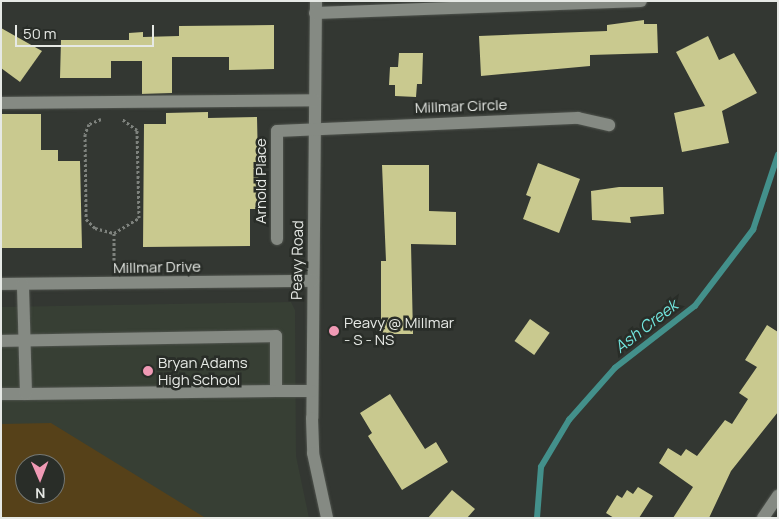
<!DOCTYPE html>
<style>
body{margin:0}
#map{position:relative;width:779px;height:519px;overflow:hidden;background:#333732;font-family:Manrope,sans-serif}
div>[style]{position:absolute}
.built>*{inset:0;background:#373f34}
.green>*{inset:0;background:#564119}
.stream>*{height:5.5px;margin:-2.75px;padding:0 2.75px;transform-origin:2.75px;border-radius:2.75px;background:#43908b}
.building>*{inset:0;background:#c9c98f;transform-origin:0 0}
.path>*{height:3px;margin-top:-1.5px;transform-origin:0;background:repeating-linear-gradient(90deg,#7e827d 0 2.5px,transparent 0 5px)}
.roads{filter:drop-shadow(0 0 1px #50544e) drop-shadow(0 0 1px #50544e)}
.minor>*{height:12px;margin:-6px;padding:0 6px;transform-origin:6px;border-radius:6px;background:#858a83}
.dots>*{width:14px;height:14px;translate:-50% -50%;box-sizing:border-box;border:2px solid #292d28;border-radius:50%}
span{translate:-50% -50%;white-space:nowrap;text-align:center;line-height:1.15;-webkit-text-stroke:5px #292d28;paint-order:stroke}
.street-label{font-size:15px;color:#e6e9e5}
.poi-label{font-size:15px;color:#e6e9e5}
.left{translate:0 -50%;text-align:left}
.water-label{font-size:16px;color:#72e6df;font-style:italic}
.frame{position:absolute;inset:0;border:2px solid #e6e9e5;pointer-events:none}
.north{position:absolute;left:15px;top:454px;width:50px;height:50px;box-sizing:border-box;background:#292d28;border:1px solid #757874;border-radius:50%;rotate:179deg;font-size:14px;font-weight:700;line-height:20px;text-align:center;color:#e6e9e5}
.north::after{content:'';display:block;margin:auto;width:18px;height:22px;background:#f09ab5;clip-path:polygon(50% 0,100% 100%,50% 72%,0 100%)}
.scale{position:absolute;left:15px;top:25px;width:139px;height:22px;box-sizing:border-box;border:2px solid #e6e9e5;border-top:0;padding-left:6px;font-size:15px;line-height:18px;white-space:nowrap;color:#e6e9e5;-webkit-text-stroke:4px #292d28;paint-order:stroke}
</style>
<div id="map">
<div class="built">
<div style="clip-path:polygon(evenodd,291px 302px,295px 310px,296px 456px,309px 518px,1px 518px,1px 307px,291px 302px,25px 464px,55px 464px,55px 494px,25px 494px,25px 464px)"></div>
</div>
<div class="green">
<div style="clip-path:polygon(evenodd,51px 423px,204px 517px,205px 518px,1px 518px,1px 424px,51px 423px,25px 464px,55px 464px,55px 494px,25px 494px,25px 464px)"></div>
</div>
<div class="stream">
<div style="left:537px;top:518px;width:51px;rotate:-85.5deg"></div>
<div style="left:541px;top:467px;width:55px;rotate:-59.2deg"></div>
<div style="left:569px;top:420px;width:69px;rotate:-48.5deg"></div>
<div style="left:615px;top:368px;width:101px;rotate:-37.8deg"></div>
<div style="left:695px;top:306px;width:96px;rotate:-52.7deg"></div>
<div style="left:753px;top:230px;width:79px;rotate:-71.6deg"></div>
</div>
<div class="building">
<div style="clip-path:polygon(644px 20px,644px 24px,657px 24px,658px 53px,590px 55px,590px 66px,481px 76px,479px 36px,607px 31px,607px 25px)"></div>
<div style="clip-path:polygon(274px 25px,274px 69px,229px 70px,229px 57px,172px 57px,172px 93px,142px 94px,142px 61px,111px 61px,111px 78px,60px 78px,61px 40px,129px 40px,129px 33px,143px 32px,143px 37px,179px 36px,179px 26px)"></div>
<div style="clip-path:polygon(1px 28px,42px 51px,20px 82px,1px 68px)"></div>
<div style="clip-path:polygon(708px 36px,719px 60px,734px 53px,757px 93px,722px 111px,729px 143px,682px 152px,674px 113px,705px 106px,676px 52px)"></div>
<div style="clip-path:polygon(399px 53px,423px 53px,422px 84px,417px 84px,416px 97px,395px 96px,395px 85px,389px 85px,390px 67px,398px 67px)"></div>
<div style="clip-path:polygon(208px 112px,208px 118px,257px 117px,259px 209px,250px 209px,250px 246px,143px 247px,144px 124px,166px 124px,166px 113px)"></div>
<div style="clip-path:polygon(1px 114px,41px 114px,41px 150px,58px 150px,58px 161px,80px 161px,82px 248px,1px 248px)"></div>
<div style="clip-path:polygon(538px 163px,580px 179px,559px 233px,523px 219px,531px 197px,526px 195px)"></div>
<div style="clip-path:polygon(382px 165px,429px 165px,429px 211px,456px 212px,456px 245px,411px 244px,413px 334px,381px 334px,381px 261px,386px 261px)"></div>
<div style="clip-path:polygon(619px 187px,663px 187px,664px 214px,630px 217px,631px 223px,592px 220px,591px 191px)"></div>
<div style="left:530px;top:319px;width:24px;height:27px;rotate:35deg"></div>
<div style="clip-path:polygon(767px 325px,778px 332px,778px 412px,731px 471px,709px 518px,673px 518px,693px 487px,659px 463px,668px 448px,681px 456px,686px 449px,697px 456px,725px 420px,732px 424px,748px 399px,739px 393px,757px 367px,745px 360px)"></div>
<div style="clip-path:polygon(390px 394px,425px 449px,436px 442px,448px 462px,402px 490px,368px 436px,372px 433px,360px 413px)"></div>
<div style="clip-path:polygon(638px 487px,653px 496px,639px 518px,614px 518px,606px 513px,617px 495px,622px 498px,627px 490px,633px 494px)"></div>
<div style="clip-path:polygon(452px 490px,475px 509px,467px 518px,428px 518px)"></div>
</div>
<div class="path">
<div style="left:101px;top:119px;width:13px;rotate:157deg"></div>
<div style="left:89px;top:124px;width:11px;rotate:112deg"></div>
<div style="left:85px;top:134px;width:85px;rotate:89.3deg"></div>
<div style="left:86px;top:219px;width:13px;rotate:45deg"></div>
<div style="left:95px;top:228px;width:20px;rotate:15deg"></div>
<div style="left:114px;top:233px;width:35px;rotate:90deg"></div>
<div style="left:114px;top:233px;width:29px;rotate:-31deg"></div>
<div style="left:139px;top:218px;width:88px;rotate:-91.3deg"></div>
<div style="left:137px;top:130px;width:19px;rotate:-144deg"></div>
</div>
<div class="roads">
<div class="minor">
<div style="left:316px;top:1px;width:417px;rotate:90.5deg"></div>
<div style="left:312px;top:418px;width:35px;rotate:88deg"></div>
<div style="left:313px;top:453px;width:66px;rotate:77.8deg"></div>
<div style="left:315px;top:13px;width:326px;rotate:-2.1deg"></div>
<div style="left:1px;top:103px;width:314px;rotate:-0.5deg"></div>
<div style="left:277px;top:239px;width:108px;rotate:-90deg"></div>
<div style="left:277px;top:131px;width:301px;rotate:-2.5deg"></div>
<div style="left:578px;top:118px;width:32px;rotate:13deg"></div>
<div style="left:1px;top:284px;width:312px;rotate:-0.6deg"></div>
<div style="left:1px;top:341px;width:275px;rotate:-1deg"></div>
<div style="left:276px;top:336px;width:55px;rotate:90deg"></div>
<div style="left:276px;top:391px;width:250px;rotate:179.3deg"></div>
<div style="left:276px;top:391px;width:36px"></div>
<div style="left:1px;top:394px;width:25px"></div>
<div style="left:26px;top:394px;width:110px;rotate:-91.6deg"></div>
<div style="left:763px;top:518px;width:27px;rotate:-56deg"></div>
</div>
</div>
<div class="dots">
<div style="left:334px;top:331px;background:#f09ab5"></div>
<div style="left:148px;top:371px;background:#f09ab5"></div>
</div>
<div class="street-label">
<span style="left:461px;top:106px;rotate:-2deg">Millmar Circle</span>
<span style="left:261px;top:181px;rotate:-90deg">Arnold Place</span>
<span style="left:297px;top:260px;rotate:-89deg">Peavy Road</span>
<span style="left:157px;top:267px;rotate:-1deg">Millmar Drive</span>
</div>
<div class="poi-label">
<span class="left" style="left:344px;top:331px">Peavy @ Millmar<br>- S - NS</span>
<span class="left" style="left:158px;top:371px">Bryan Adams<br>High School</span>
</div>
<div class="water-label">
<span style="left:646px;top:326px;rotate:-38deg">Ash Creek</span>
</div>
<div class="frame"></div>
<div class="north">N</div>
<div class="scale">50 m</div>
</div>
